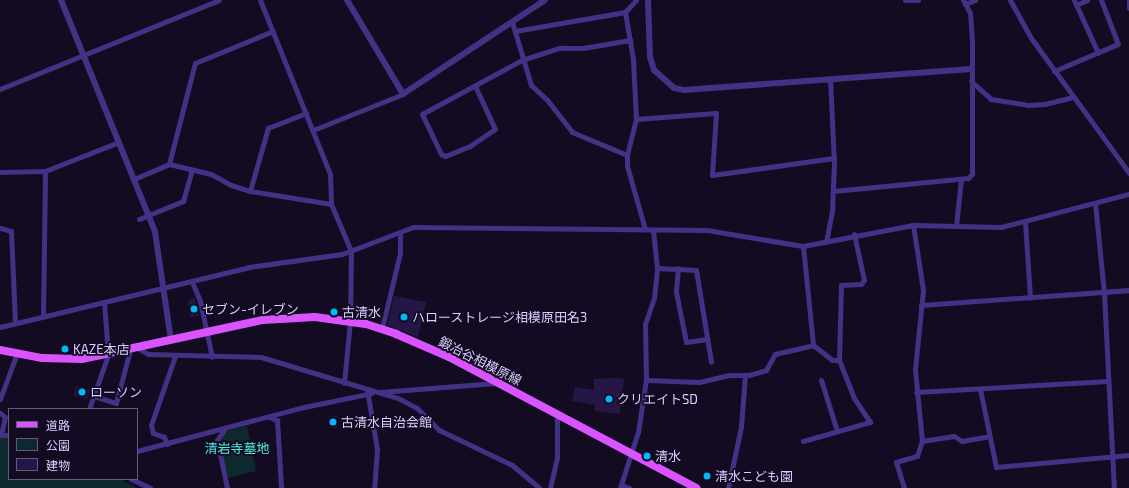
<!DOCTYPE html>
<html>
<head>
<meta charset="utf-8">
<style>
	body { margin:0 }
	#map { position:relative; width:1129px; height:488px; overflow:hidden; background:#130b22; font-family:"Exo 2","Noto Sans JP",sans-serif }
	div>[style] { position:absolute }
	[style*='--x'] { left:calc(var(--x)*1px); top:calc(var(--y)*1px); width:calc(var(--w)*1px); rotate:calc(var(--a)*1deg) }
	.green>* { inset:0; background:#0e292d }
	.building>* { inset:0; background:#261645 }
	.minor>* { height:5px; margin:-2.5px; padding:0 2.5px; transform-origin:2.5px; border-radius:2.5px; background:#423285 }
	.tertiary>* { height:6px; margin:-3px; padding:0 3px; transform-origin:3px; border-radius:3px; background:#423285 }
	.primary>* { height:8px; margin:-4px; padding:0 4px; transform-origin:4px; border-radius:4px; background:#d954ff }
	.dots>* { width:11px; height:11px; translate:-50% -50%; box-sizing:border-box; border:2px solid #130b22; border-radius:50% }
	span { translate:-50% -50%; white-space:nowrap; text-align:center; line-height:1.15; -webkit-text-stroke:3.5px #130b22; paint-order:stroke }
	.poi-label { font-size:13px; color:#dacdff }
	.left { translate:0 -50%; text-align:left }
	.street-label { font-size:13px; color:#dacdff }
	.park-label { font-size:13px; color:#4fe9da }
	.legend { position:absolute; left:8px; top:408px; width:130px; height:72px; box-sizing:border-box; background:#130b22; border:1px solid #63597a; margin:0; padding:5px 7px; list-style:none; font-size:12px; color:#dacdff }
	.legend li { display:flex; align-items:center; gap:8px; height:20px }
	.legend b { width:20px; border:1px solid #63597a }
</style>
</head>
<body>
<div id="map">
	<div class="green">
		<div style="clip-path:polygon(247px 426px,256px 471px,228px 478px,219px 442px,221px 437px,228px 431px)"></div>
		<div style="clip-path:polygon(0 436px,9px 437px,9px 479px,120px 479px,137px 488px,0 488px)"></div>
	</div>
	<div class="building">
		<div style="clip-path:polygon(394px 296px,426px 302px,418px 337px,387px 325px)"></div>
		<div style="clip-path:polygon(195px 298px,199px 316px,190px 317px,188px 300px)"></div>
		<div style="clip-path:polygon(616px 378px,624px 379px,620px 414px,595px 411px,595px 405px,572px 401px,575px 387px,594px 390px,594px 379px)"></div>
		<div style="clip-path:polygon(76px 386px,90px 390px,87px 399px,74px 396px)"></div>
		<div style="clip-path:polygon(337px 416px,337px 428px,330px 428px,329px 417px)"></div>
	</div>
	<div class="minor">
		<div style="--x:260;--y:0;--w:188;--a:68.1"></div>
		<div style="--x:330;--y:174;--w:30;--a:88"></div>
		<div style="--x:331;--y:204;--w:51;--a:66.9"></div>
		<div style="--x:351;--y:251;--w:70;--a:90.8"></div>
		<div style="--x:350;--y:321;--w:62;--a:95.5"></div>
		<div style="--x:905;--y:0;--w:13;--a:0"></div>
		<div style="--x:1010;--y:0;--w:43;--a:61.1"></div>
		<div style="--x:1031;--y:38;--w:167;--a:54"></div>
		<div style="--x:1074;--y:0;--w:58;--a:65.6"></div>
		<div style="--x:1129;--y:1;--w:7;--a:90"></div>
		<div style="--x:965;--y:4;--w:11;--a:-22"></div>
		<div style="--x:1076;--y:5;--w:12;--a:-24"></div>
		<div style="--x:512;--y:22;--w:66;--a:73.2"></div>
		<div style="--x:531;--y:85;--w:23;--a:43"></div>
		<div style="--x:548;--y:101;--w:39;--a:52"></div>
		<div style="--x:572;--y:132;--w:60;--a:22.7"></div>
		<div style="--x:627;--y:155;--w:11;--a:90"></div>
		<div style="--x:627;--y:166;--w:66;--a:74.1"></div>
		<div style="--x:515;--y:31;--w:112;--a:-9.8"></div>
		<div style="--x:1054;--y:71;--w:69;--a:-22.9"></div>
		<div style="--x:1118;--y:44;--w:47;--a:-111.1"></div>
		<div style="--x:971;--y:81;--w:27;--a:42"></div>
		<div style="--x:991;--y:99;--w:36;--a:9"></div>
		<div style="--x:1027;--y:105;--w:18;--a:-3"></div>
		<div style="--x:1045;--y:104;--w:29;--a:-14"></div>
		<div style="--x:475;--y:86;--w:47;--a:65.1"></div>
		<div style="--x:495;--y:129;--w:30;--a:146"></div>
		<div style="--x:470;--y:146;--w:27;--a:158"></div>
		<div style="--x:445;--y:156;--w:4;--a:-153"></div>
		<div style="--x:441;--y:154;--w:44;--a:-115.4"></div>
		<div style="--x:422;--y:114;--w:114;--a:-28.4"></div>
		<div style="--x:522;--y:60;--w:40;--a:-18"></div>
		<div style="--x:560;--y:48;--w:23;--a:0"></div>
		<div style="--x:583;--y:48;--w:48;--a:-9.7"></div>
		<div style="--x:0;--y:89;--w:236;--a:-22.1"></div>
		<div style="--x:636;--y:119;--w:80;--a:-4.3"></div>
		<div style="--x:716;--y:113;--w:62;--a:93.7"></div>
		<div style="--x:712;--y:175;--w:123;--a:-7.9"></div>
		<div style="--x:313;--y:130;--w:97;--a:-21.8"></div>
		<div style="--x:627;--y:155;--w:37;--a:-76"></div>
		<div style="--x:636;--y:119;--w:60;--a:-92.9"></div>
		<div style="--x:633;--y:59;--w:48;--a:-99.7"></div>
		<div style="--x:625;--y:12;--w:16;--a:-47"></div>
		<div style="--x:169;--y:164;--w:104;--a:-75.6"></div>
		<div style="--x:195;--y:63;--w:84;--a:-22.3"></div>
		<div style="--x:0;--y:172;--w:45;--a:-1.3"></div>
		<div style="--x:45;--y:171;--w:79;--a:-21.4"></div>
		<div style="--x:134;--y:179;--w:38;--a:-23"></div>
		<div style="--x:169;--y:164;--w:43;--a:13.4"></div>
		<div style="--x:211;--y:174;--w:23;--a:29"></div>
		<div style="--x:231;--y:185;--w:20;--a:18"></div>
		<div style="--x:250;--y:191;--w:82;--a:9.1"></div>
		<div style="--x:250;--y:191;--w:66;--a:-74.1"></div>
		<div style="--x:268;--y:128;--w:41;--a:-21.5"></div>
		<div style="--x:833;--y:191;--w:136;--a:-5.5"></div>
		<div style="--x:968;--y:178;--w:6;--a:-45"></div>
		<div style="--x:972;--y:174;--w:133;--a:-90"></div>
		<div style="--x:972;--y:41;--w:28;--a:-94"></div>
		<div style="--x:970;--y:13;--w:15;--a:-118"></div>
		<div style="--x:1095;--y:203;--w:90;--a:84.3"></div>
		<div style="--x:1104;--y:293;--w:195;--a:87.1"></div>
		<div style="--x:139;--y:219;--w:48;--a:-22.2"></div>
		<div style="--x:183;--y:201;--w:32;--a:-74"></div>
		<div style="--x:1025;--y:222;--w:76;--a:86.2"></div>
		<div style="--x:956;--y:226;--w:47;--a:-83.9"></div>
		<div style="--x:0;--y:228;--w:11;--a:15"></div>
		<div style="--x:11;--y:231;--w:92;--a:87.5"></div>
		<div style="--x:826;--y:242;--w:32;--a:-79"></div>
		<div style="--x:832;--y:211;--w:48;--a:-87.6"></div>
		<div style="--x:834;--y:163;--w:84;--a:-92.7"></div>
		<div style="--x:803;--y:246;--w:100;--a:84.2"></div>
		<div style="--x:813;--y:345;--w:24;--a:38"></div>
		<div style="--x:832;--y:360;--w:7;--a:0"></div>
		<div style="--x:657;--y:268;--w:39;--a:3"></div>
		<div style="--x:696;--y:270;--w:93;--a:80.7"></div>
		<div style="--x:678;--y:268;--w:24;--a:95"></div>
		<div style="--x:676;--y:292;--w:51;--a:78.7"></div>
		<div style="--x:686;--y:342;--w:21;--a:-8"></div>
		<div style="--x:192;--y:282;--w:21;--a:67"></div>
		<div style="--x:200;--y:301;--w:57;--a:77.9"></div>
		<div style="--x:921;--y:305;--w:209;--a:-4.1"></div>
		<div style="--x:43;--y:316;--w:145;--a:-89.2"></div>
		<div style="--x:0;--y:327;--w:256;--a:-13.5"></div>
		<div style="--x:249;--y:267;--w:94;--a:-8"></div>
		<div style="--x:342;--y:254;--w:76;--a:-20.8"></div>
		<div style="--x:413;--y:227;--w:294;--a:0.6"></div>
		<div style="--x:707;--y:230;--w:97;--a:9.5"></div>
		<div style="--x:803;--y:246;--w:112;--a:-10.8"></div>
		<div style="--x:913;--y:225;--w:88;--a:1.3"></div>
		<div style="--x:1001;--y:227;--w:132;--a:-14.5"></div>
		<div style="--x:382;--y:328;--w:77;--a:-76.5"></div>
		<div style="--x:400;--y:253;--w:21;--a:-90"></div>
		<div style="--x:138;--y:348;--w:12;--a:31"></div>
		<div style="--x:148;--y:354;--w:113;--a:1.5"></div>
		<div style="--x:261;--y:357;--w:143;--a:16.7"></div>
		<div style="--x:398;--y:398;--w:21;--a:28"></div>
		<div style="--x:417;--y:408;--w:31;--a:45"></div>
		<div style="--x:439;--y:430;--w:81;--a:25.6"></div>
		<div style="--x:512;--y:465;--w:35;--a:40"></div>
		<div style="--x:646;--y:380;--w:53;--a:2.2"></div>
		<div style="--x:699;--y:382;--w:31;--a:-13"></div>
		<div style="--x:729;--y:375;--w:20;--a:0"></div>
		<div style="--x:749;--y:375;--w:18;--a:-16"></div>
		<div style="--x:766;--y:370;--w:18;--a:-61"></div>
		<div style="--x:775;--y:354;--w:39;--a:-13"></div>
		<div style="--x:821;--y:380;--w:53;--a:72.6"></div>
		<div style="--x:980;--y:389;--w:80;--a:78.4"></div>
		<div style="--x:996;--y:467;--w:134;--a:-5.2"></div>
		<div style="--x:367;--y:390;--w:60;--a:80.4"></div>
		<div style="--x:377;--y:449;--w:39;--a:94"></div>
		<div style="--x:380;--y:392;--w:116;--a:-4.4"></div>
		<div style="--x:916;--y:392;--w:192;--a:-3.3"></div>
		<div style="--x:94;--y:396;--w:23;--a:18"></div>
		<div style="--x:116;--y:403;--w:55;--a:-75.2"></div>
		<div style="--x:0;--y:399;--w:49;--a:-69.7"></div>
		<div style="--x:89;--y:409;--w:57;--a:-70.6"></div>
		<div style="--x:108;--y:355;--w:53;--a:-94.3"></div>
		<div style="--x:0;--y:413;--w:6;--a:39"></div>
		<div style="--x:5;--y:417;--w:18;--a:103"></div>
		<div style="--x:269;--y:417;--w:9;--a:21"></div>
		<div style="--x:277;--y:420;--w:68;--a:86.6"></div>
		<div style="--x:224;--y:430;--w:12;--a:125"></div>
		<div style="--x:217;--y:440;--w:49;--a:78.2"></div>
		<div style="--x:0;--y:435;--w:9;--a:0"></div>
		<div style="--x:803;--y:441;--w:70;--a:-15.8"></div>
		<div style="--x:870;--y:422;--w:29;--a:-124"></div>
		<div style="--x:854;--y:398;--w:41;--a:-111.5"></div>
		<div style="--x:839;--y:360;--w:75;--a:-88.5"></div>
		<div style="--x:841;--y:285;--w:20;--a:-3"></div>
		<div style="--x:861;--y:284;--w:5;--a:-53"></div>
		<div style="--x:864;--y:280;--w:47;--a:-102.3"></div>
		<div style="--x:922;--y:441;--w:32;--a:-9"></div>
		<div style="--x:954;--y:436;--w:9;--a:32"></div>
		<div style="--x:962;--y:441;--w:27;--a:-10"></div>
		<div style="--x:167;--y:444;--w:8;--a:-113"></div>
		<div style="--x:164;--y:437;--w:12;--a:-160"></div>
		<div style="--x:153;--y:433;--w:8;--a:-104"></div>
		<div style="--x:151;--y:425;--w:73;--a:-70.8"></div>
		<div style="--x:137;--y:451;--w:173;--a:-14.8"></div>
		<div style="--x:304;--y:407;--w:69;--a:-11.6"></div>
		<div style="--x:131;--y:479;--w:21;--a:25"></div>
		<div style="--x:622;--y:485;--w:8;--a:23"></div>
		<div style="--x:550;--y:488;--w:31;--a:-77"></div>
		<div style="--x:557;--y:458;--w:43;--a:-90"></div>
		<div style="--x:620;--y:488;--w:59;--a:-72.2"></div>
		<div style="--x:638;--y:432;--w:53;--a:-81.3"></div>
		<div style="--x:646;--y:380;--w:56;--a:-91"></div>
		<div style="--x:645;--y:324;--w:28;--a:-71"></div>
		<div style="--x:654;--y:298;--w:30;--a:-84"></div>
		<div style="--x:657;--y:268;--w:38;--a:-96"></div>
		<div style="--x:728;--y:488;--w:62;--a:-78"></div>
		<div style="--x:741;--y:427;--w:52;--a:-85.6"></div>
		<div style="--x:904;--y:488;--w:27;--a:-107"></div>
		<div style="--x:896;--y:462;--w:22;--a:-16"></div>
		<div style="--x:917;--y:456;--w:16;--a:-72"></div>
		<div style="--x:922;--y:441;--w:72;--a:-95.6"></div>
		<div style="--x:915;--y:369;--w:79;--a:-84.2"></div>
		<div style="--x:923;--y:290;--w:66;--a:-98.7"></div>
	</div>
	<div class="tertiary">
		<div style="--x:61;--y:0;--w:250;--a:67.9"></div>
		<div style="--x:155;--y:232;--w:109;--a:81.6"></div>
		<div style="--x:347;--y:0;--w:109;--a:59.2"></div>
		<div style="--x:403;--y:94;--w:170;--a:-33.5"></div>
		<div style="--x:648;--y:0;--w:57;--a:88"></div>
		<div style="--x:650;--y:57;--w:14;--a:73"></div>
		<div style="--x:654;--y:70;--w:27;--a:42"></div>
		<div style="--x:674;--y:88;--w:10;--a:11"></div>
		<div style="--x:684;--y:90;--w:288;--a:-4.2"></div>
	</div>
	<div class="primary">
		<div style="--x:0;--y:350;--w:43;--a:10.8"></div>
		<div style="--x:42;--y:358;--w:40;--a:1.4"></div>
		<div style="--x:82;--y:359;--w:185;--a:-12.2"></div>
		<div style="--x:263;--y:320;--w:52;--a:-3.3"></div>
		<div style="--x:315;--y:317;--w:51;--a:7.8"></div>
		<div style="--x:366;--y:324;--w:32;--a:18"></div>
		<div style="--x:396;--y:334;--w:58;--a:23.5"></div>
		<div style="--x:449;--y:357;--w:280;--a:27.9"></div>
	</div>
	<div class="dots">
		<div style="left:194px;top:309px;background:#00b9f8"></div>
		<div style="left:334px;top:312px;background:#00b9f8"></div>
		<div style="left:404px;top:317px;background:#00b9f8"></div>
		<div style="left:65px;top:349px;background:#00b9f8"></div>
		<div style="left:82px;top:392px;background:#00b9f8"></div>
		<div style="left:609px;top:399px;background:#00b9f8"></div>
		<div style="left:333px;top:422px;background:#00b9f8"></div>
		<div style="left:647px;top:456px;background:#00b9f8"></div>
		<div style="left:707px;top:476px;background:#00b9f8"></div>
	</div>
	<div class="poi-label">
		<span class="left" style="left:202px;top:309px">セブン-イレブン</span>
		<span class="left" style="left:342px;top:312px">古清水</span>
		<span class="left" style="left:412px;top:317px">ハローストレージ相模原田名3</span>
		<span class="left" style="left:73px;top:349px">KAZE本店</span>
		<span class="left" style="left:90px;top:392px">ローソン</span>
		<span class="left" style="left:617px;top:399px">クリエイトSD</span>
		<span class="left" style="left:341px;top:422px">古清水自治会館</span>
		<span class="left" style="left:655px;top:456px">清水</span>
		<span class="left" style="left:715px;top:476px">清水こども園</span>
	</div>
	<div class="street-label">
		<span style="left:480px;top:361px;rotate:27deg">鍛冶谷相模原線</span>
	</div>
	<div class="park-label">
		<span style="left:237px;top:448px">清岩寺墓地</span>
	</div>
	<ul class="legend">
	<li><b style="height:5px;background:#d954ff"></b>道路</li>
	<li><b style="height:11px;background:#0e292d"></b>公園</li>
	<li><b style="height:11px;background:#261645"></b>建物</li>
	</ul>
</div>
</body>
</html>
